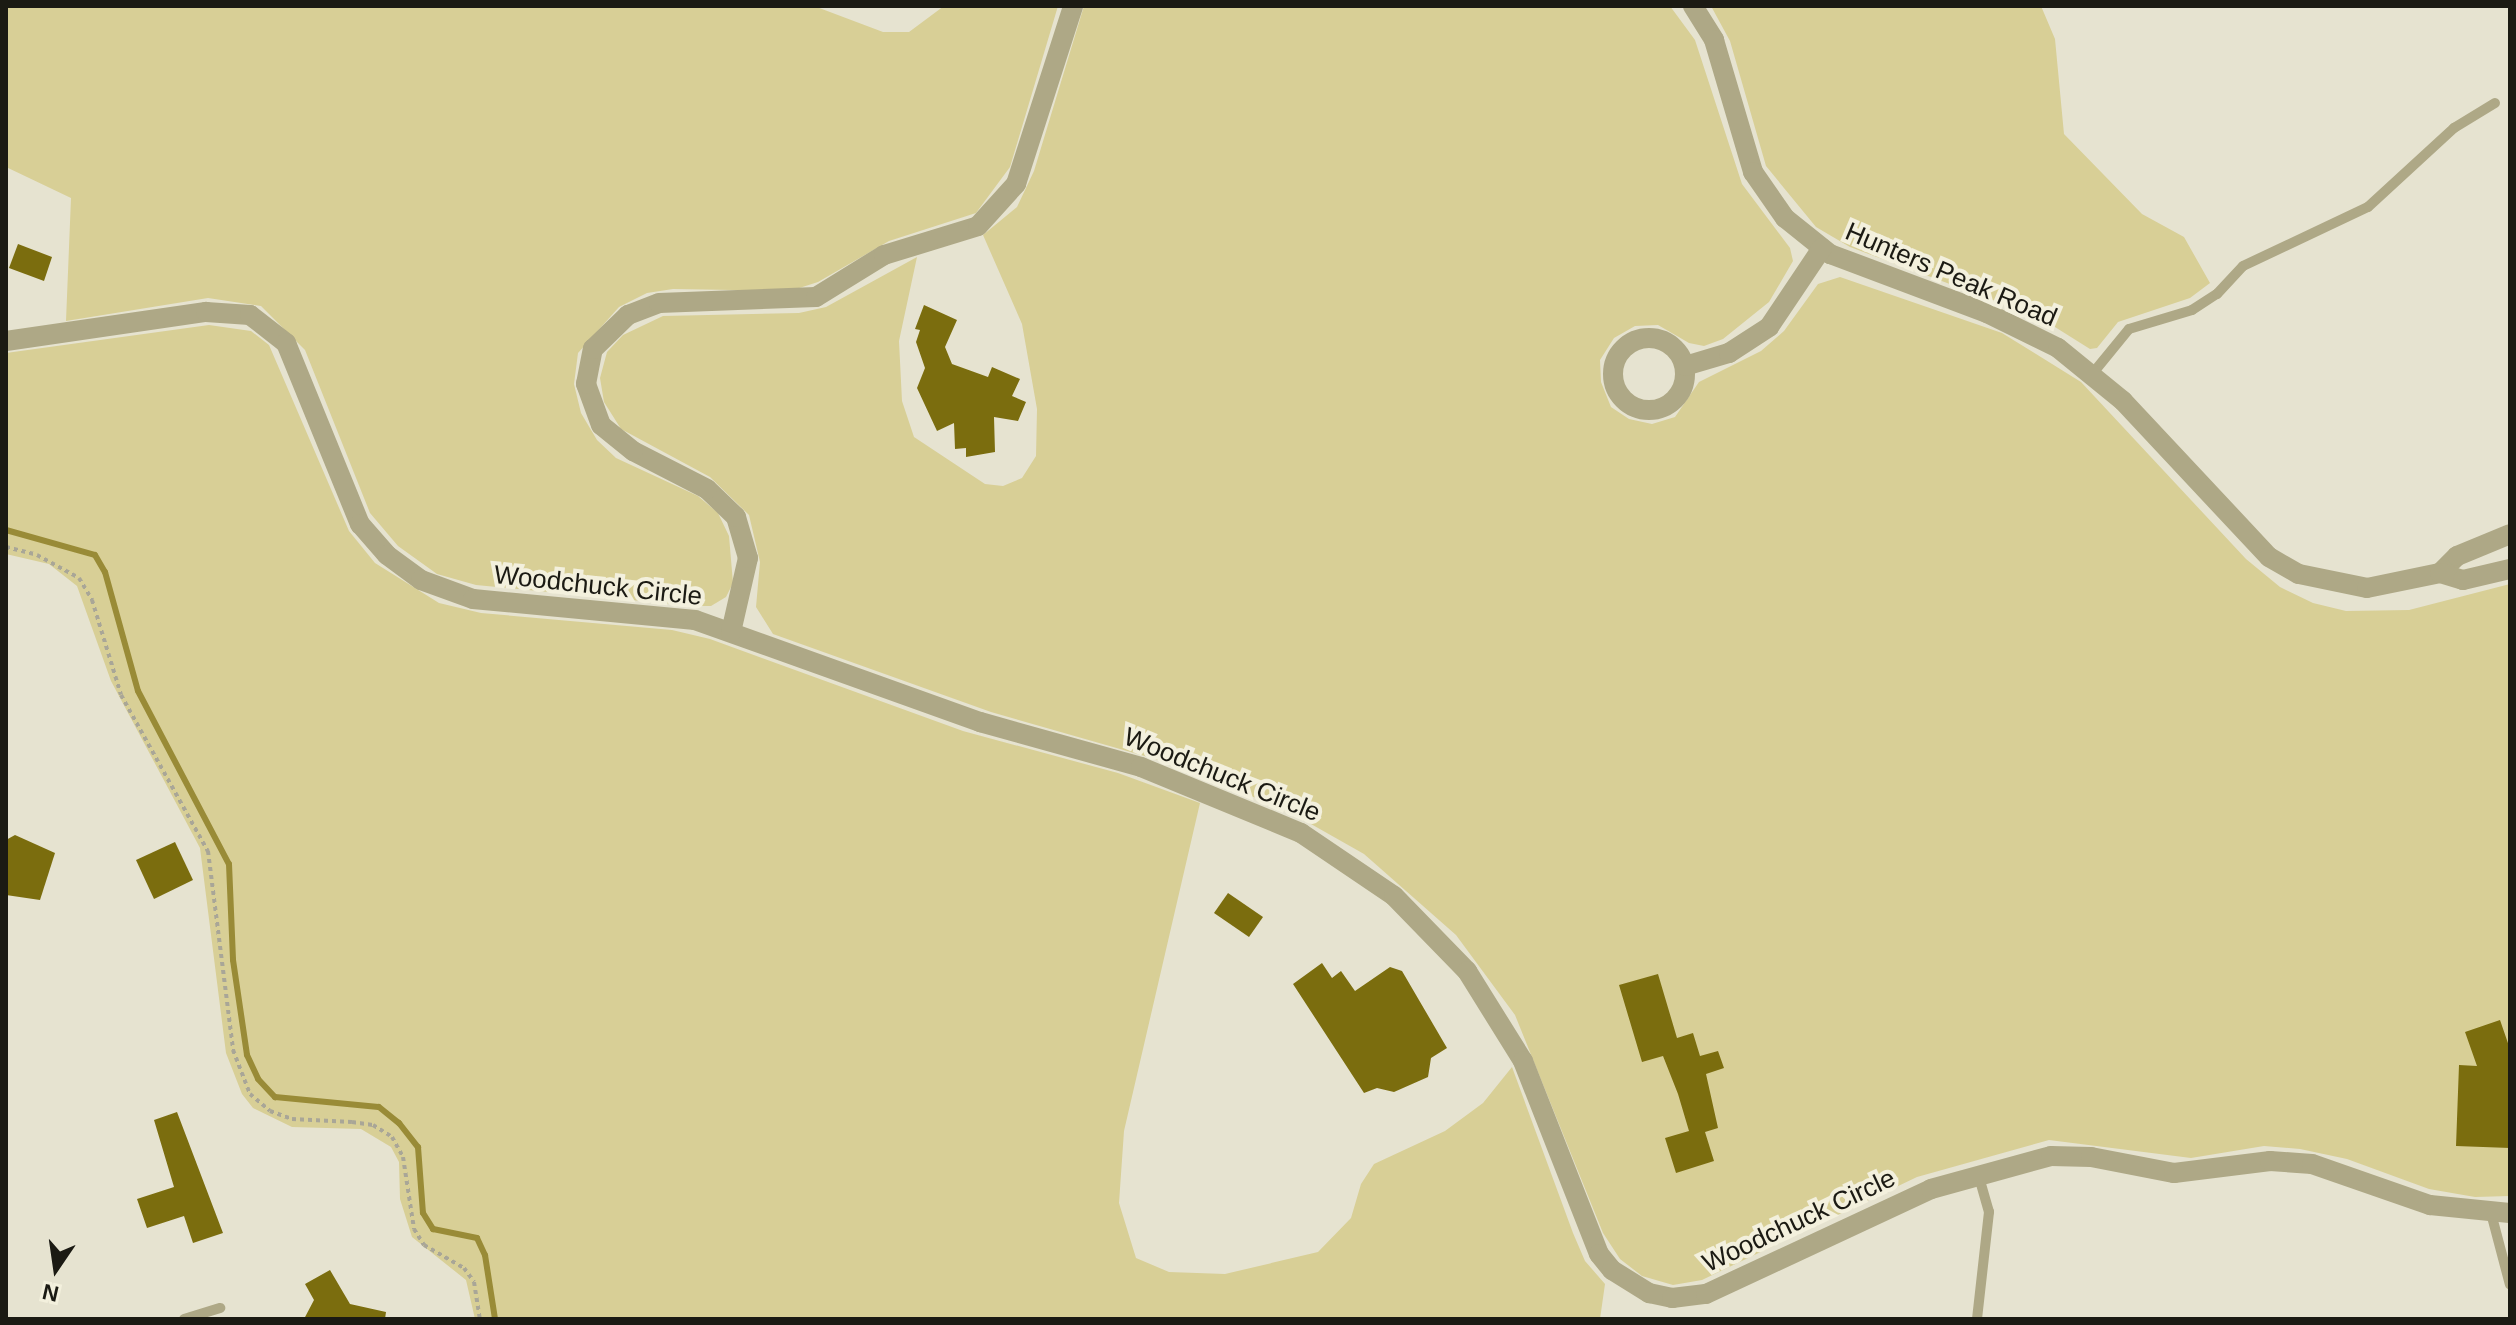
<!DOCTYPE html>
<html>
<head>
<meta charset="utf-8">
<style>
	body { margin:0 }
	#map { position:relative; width:2516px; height:1325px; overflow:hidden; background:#e6e3d0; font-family:Helvetica,sans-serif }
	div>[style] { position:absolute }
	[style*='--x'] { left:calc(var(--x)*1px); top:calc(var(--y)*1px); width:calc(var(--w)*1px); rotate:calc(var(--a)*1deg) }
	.green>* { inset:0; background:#d8cf96 }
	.stream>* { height:6px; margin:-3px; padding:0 3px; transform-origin:3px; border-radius:3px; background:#998b37 }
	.building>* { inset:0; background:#7b6d0e }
	.path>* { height:4px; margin-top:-2px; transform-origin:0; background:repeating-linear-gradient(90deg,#a9a697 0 4px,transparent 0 8px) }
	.lane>* { height:10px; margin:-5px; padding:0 5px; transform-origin:5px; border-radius:5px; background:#aea886 }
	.street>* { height:20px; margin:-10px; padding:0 10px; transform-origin:10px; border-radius:10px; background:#aea886 }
	.street>.ring { margin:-10px; padding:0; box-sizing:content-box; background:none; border:20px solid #aea886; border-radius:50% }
	span { translate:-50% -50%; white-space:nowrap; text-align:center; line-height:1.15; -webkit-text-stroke:8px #f3f0dd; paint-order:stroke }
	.street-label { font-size:26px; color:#1b1a13 }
	.frame { position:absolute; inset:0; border:8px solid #1b1a13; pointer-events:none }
	.north { position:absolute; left:16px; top:1229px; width:80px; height:80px; -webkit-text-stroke:6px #f3f0dd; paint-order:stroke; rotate:193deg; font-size:22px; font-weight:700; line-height:32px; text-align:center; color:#1b1a13 }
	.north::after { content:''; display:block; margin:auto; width:28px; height:36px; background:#1b1a13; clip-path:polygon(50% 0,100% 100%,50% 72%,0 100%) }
</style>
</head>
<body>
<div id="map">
	<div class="green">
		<div style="clip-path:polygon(6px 6px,814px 6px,883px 32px,909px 32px,944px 6px,1058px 6px,1010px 167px,976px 213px,889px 241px,818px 282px,790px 291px,673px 289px,647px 293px,619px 307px,578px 353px,574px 384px,581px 413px,597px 440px,616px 458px,698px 496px,718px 513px,729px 536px,733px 583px,726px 597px,711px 606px,693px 606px,476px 585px,437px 574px,398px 546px,370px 513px,305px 350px,261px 306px,208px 298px,66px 321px,71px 198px,6px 167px)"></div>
		<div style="clip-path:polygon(1084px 6px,1670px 6px,1695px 40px,1742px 184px,1790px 248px,1793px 261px,1769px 302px,1723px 339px,1704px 346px,1689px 343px,1658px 325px,1635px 326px,1614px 338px,1600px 360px,1601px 382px,1611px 407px,1629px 419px,1652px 424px,1675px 417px,1699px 382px,1761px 351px,1784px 331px,1818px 284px,1840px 277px,2002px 333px,2081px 382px,2246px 559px,2280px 587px,2313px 603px,2346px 611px,2409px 610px,2510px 584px,2510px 1196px,2475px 1197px,2429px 1189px,2347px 1159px,2300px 1149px,2264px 1146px,2191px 1158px,2049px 1140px,1917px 1177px,1702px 1280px,1673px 1285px,1642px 1276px,1620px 1259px,1603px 1233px,1515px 1015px,1456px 935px,1364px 854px,1288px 811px,1169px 763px,991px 712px,773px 634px,756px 607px,760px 562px,749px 515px,710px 477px,621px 429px,604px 402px,600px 378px,607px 352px,623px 335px,663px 316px,799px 313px,826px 307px,917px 257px,899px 341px,902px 401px,914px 437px,985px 484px,1003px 486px,1022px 478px,1036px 456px,1037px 409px,1022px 324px,983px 235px,1017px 207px,1034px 171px)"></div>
		<div style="clip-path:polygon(1711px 6px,2041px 6px,2055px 39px,2064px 134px,2142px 214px,2184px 237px,2210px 283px,2190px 298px,2118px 322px,2097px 348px,2090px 349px,2039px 317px,1850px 247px,1816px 227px,1766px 166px,1730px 41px)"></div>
		<div style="clip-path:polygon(209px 325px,251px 331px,269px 345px,349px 531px,375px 563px,439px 603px,481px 613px,672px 630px,710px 639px,963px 731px,1118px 773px,1200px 803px,1124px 1131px,1119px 1203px,1136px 1258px,1169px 1272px,1225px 1274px,1318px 1252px,1351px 1218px,1361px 1184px,1374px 1164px,1445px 1131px,1483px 1103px,1512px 1067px,1573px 1233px,1585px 1261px,1605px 1284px,1600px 1319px,475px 1319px,466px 1280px,412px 1237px,400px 1199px,399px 1162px,391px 1147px,361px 1129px,292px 1127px,253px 1108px,242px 1094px,226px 1053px,200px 848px,111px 681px,77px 586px,49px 564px,6px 554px,6px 353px)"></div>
	</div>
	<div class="stream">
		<div style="--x:6;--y:530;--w:92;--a:15.7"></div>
		<div style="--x:95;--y:555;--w:20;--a:60"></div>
		<div style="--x:105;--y:572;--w:123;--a:74.5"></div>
		<div style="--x:138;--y:691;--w:195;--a:62.3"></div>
		<div style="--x:229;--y:864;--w:96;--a:87.6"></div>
		<div style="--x:233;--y:960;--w:96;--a:81.6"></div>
		<div style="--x:247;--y:1055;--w:26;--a:65"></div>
		<div style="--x:258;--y:1079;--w:25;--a:47"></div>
		<div style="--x:275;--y:1097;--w:104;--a:5.5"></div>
		<div style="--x:379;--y:1107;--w:26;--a:39"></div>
		<div style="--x:399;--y:1123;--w:31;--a:52"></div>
		<div style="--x:418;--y:1147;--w:66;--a:85.7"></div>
		<div style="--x:423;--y:1213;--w:19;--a:58"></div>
		<div style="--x:433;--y:1229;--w:45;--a:11.6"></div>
		<div style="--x:477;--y:1238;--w:19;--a:65"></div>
		<div style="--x:485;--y:1255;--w:65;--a:81.1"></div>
	</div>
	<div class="building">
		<div style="clip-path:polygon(18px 244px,52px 257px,44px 281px,9px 268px)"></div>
		<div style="clip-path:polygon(924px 305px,957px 320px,945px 347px,952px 364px,988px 377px,992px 367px,1020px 379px,1012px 396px,1026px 402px,1018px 421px,994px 417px,995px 452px,966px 457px,966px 448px,955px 449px,954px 423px,937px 431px,917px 388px,925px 368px,916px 342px,920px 330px,915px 329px)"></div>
		<div style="clip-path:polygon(15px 835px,55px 853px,40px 900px,6px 895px,6px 840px)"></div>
		<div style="clip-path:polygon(175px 842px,193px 880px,154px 899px,136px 860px)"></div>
		<div style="clip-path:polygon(1228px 893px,1263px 917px,1249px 937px,1214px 913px)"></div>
		<div style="clip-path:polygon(1322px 963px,1332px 978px,1341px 971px,1355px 991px,1390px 967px,1402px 971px,1447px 1048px,1431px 1058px,1428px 1077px,1394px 1092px,1377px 1088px,1364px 1093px,1293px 984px)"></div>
		<div style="clip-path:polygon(1658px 974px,1677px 1038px,1693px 1033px,1700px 1056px,1718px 1051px,1724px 1068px,1706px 1074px,1718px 1128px,1705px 1132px,1714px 1161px,1676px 1173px,1665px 1138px,1689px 1131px,1678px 1094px,1663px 1056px,1642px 1062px,1619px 985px)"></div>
		<div style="clip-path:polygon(2500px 1020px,2510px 1049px,2510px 1148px,2456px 1146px,2459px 1065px,2477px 1066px,2465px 1032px)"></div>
		<div style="clip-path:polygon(177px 1112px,223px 1233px,193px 1243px,184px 1216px,147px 1228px,137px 1199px,174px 1187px,154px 1120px)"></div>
		<div style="clip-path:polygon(330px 1270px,350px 1304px,386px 1312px,385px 1319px,304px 1319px,314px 1300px,305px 1284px)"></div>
	</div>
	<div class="path">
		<div style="--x:6;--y:547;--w:32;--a:14"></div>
		<div style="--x:37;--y:555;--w:48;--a:28.7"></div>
		<div style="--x:79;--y:578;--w:26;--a:59"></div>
		<div style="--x:92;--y:600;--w:99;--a:73"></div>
		<div style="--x:121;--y:695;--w:179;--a:60.9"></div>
		<div style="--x:208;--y:851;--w:201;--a:82.8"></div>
		<div style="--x:233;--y:1050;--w:47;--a:68.9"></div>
		<div style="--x:250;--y:1094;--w:26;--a:40"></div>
		<div style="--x:270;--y:1111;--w:23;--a:20"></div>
		<div style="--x:292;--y:1119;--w:60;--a:2.9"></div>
		<div style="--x:352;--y:1122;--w:21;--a:8"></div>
		<div style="--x:373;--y:1125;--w:22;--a:32"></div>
		<div style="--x:392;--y:1137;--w:23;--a:61"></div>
		<div style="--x:403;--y:1157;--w:73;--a:81.3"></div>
		<div style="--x:414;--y:1229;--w:19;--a:58"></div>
		<div style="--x:424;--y:1245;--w:46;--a:29.9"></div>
		<div style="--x:464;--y:1268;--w:17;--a:54"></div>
		<div style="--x:474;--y:1282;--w:37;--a:81"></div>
	</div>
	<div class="lane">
		<div style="--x:2093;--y:373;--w:57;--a:-50.7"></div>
		<div style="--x:2129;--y:329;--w:66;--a:-16.8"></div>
		<div style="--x:2192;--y:310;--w:30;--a:-33"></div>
		<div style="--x:2217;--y:294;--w:38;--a:-47"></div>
		<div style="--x:2243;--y:266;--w:138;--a:-25.3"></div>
		<div style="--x:2368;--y:207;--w:117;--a:-42.6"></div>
		<div style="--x:2454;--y:128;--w:48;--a:-31.4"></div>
		<div style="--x:2491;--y:1213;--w:74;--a:75.2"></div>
		<div style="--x:184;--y:1319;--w:38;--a:-17"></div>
		<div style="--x:1977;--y:1319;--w:108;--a:-83.6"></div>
		<div style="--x:1989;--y:1212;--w:37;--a:-106"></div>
	</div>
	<div class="street">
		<div style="--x:1693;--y:6;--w:40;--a:58"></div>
		<div style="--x:1714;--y:40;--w:138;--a:73.5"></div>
		<div style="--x:1753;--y:172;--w:56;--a:55.2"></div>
		<div style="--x:1785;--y:218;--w:58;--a:38.7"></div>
		<div style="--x:1830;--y:254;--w:168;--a:20.6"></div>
		<div style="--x:1987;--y:313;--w:79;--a:26.2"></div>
		<div style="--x:2058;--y:348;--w:84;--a:39.2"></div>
		<div style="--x:2123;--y:401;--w:214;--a:46.9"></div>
		<div style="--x:2269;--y:557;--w:34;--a:30"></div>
		<div style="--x:2299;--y:574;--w:69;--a:11.6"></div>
		<div style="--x:2367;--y:588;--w:75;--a:-11.6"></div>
		<div style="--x:2440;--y:573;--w:24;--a:-45"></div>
		<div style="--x:2457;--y:556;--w:57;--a:-22.5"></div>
		<div class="ring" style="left:1613px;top:338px;width:52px;height:52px"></div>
		<div style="--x:6;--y:341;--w:202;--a:-8.3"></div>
		<div style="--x:206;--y:312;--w:44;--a:3.9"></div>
		<div style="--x:250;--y:315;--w:46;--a:37.9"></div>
		<div style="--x:286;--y:343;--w:196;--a:67.8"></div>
		<div style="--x:360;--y:524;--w:41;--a:48.9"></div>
		<div style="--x:387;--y:555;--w:42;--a:36.3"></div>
		<div style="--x:421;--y:580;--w:55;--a:20.1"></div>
		<div style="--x:473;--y:599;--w:223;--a:5.4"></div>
		<div style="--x:695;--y:620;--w:303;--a:19.7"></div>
		<div style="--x:980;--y:722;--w:167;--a:15.6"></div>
		<div style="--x:1141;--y:767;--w:173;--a:22.4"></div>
		<div style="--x:1301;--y:833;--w:112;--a:34.1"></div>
		<div style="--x:1394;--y:896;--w:105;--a:45.8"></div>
		<div style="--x:1467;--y:971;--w:106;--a:58.1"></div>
		<div style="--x:1523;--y:1061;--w:207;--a:68.5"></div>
		<div style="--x:1599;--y:1254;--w:21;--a:51"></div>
		<div style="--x:1612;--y:1270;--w:44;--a:31.9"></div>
		<div style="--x:1649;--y:1293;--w:24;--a:12"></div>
		<div style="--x:1672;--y:1298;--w:34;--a:-7"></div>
		<div style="--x:1706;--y:1294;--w:248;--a:-25"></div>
		<div style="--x:1931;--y:1189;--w:124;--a:-15.4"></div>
		<div style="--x:2051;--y:1156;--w:40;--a:1.4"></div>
		<div style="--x:2091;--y:1157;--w:85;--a:10.9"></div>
		<div style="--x:2174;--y:1173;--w:97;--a:-7.1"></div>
		<div style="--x:2270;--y:1161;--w:42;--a:4.1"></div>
		<div style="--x:2312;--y:1164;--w:125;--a:19.2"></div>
		<div style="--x:2430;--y:1205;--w:80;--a:5.7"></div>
		<div style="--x:1685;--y:366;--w:46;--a:-16.5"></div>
		<div style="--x:1729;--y:353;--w:48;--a:-33"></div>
		<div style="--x:1769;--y:327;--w:95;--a:-56.1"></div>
		<div style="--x:2440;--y:573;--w:24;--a:17"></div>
		<div style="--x:2463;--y:580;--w:48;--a:-13.2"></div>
		<div style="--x:731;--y:632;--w:76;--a:-77.1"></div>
		<div style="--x:748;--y:558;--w:43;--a:-106.3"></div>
		<div style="--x:736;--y:517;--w:40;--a:-136"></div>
		<div style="--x:707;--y:489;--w:83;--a:-152.8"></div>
		<div style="--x:633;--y:451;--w:41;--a:-140.9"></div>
		<div style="--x:601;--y:425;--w:44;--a:-110.1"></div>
		<div style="--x:586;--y:384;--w:36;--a:-79"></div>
		<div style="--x:593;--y:349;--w:49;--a:-44.2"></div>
		<div style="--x:628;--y:315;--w:33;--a:-21"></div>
		<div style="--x:659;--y:303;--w:157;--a:-2.2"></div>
		<div style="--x:816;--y:297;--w:80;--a:-31.7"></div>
		<div style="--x:884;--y:255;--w:98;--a:-17.1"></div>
		<div style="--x:978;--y:226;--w:57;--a:-47.9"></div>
		<div style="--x:1016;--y:184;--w:187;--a:-72.2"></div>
	</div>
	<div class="street-label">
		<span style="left:1951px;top:275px;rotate:23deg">Hunters Peak Road</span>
		<span style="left:598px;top:586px;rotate:6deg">Woodchuck Circle</span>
		<span style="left:1222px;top:775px;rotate:22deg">Woodchuck Circle</span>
		<span style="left:1799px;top:1221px;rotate:-25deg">Woodchuck Circle</span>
	</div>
	<div class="frame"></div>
	<div class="north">N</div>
</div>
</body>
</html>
